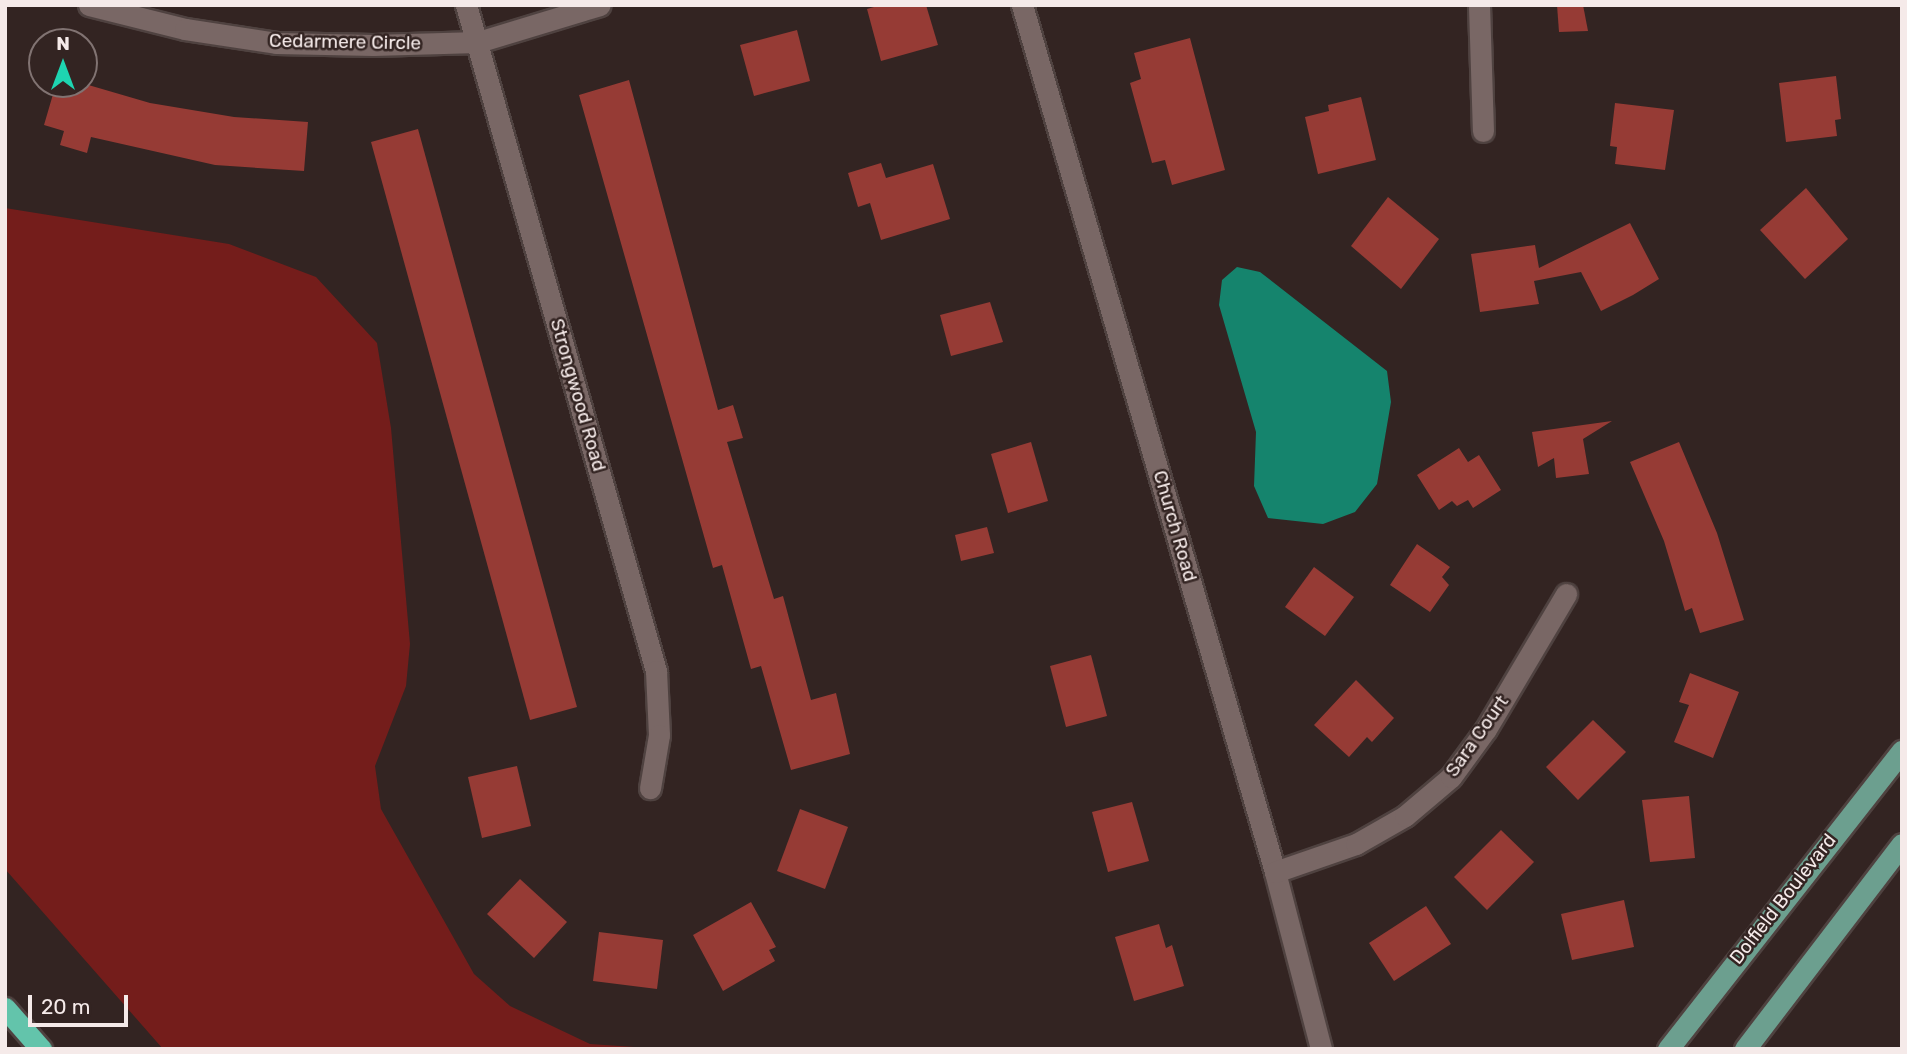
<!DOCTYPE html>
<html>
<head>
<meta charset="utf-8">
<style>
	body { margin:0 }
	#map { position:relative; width:1907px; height:1054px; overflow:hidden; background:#332422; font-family:Rubik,sans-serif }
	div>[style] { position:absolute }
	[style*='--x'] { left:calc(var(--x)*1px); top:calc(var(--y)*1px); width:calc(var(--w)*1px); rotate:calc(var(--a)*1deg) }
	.green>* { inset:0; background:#741d1b }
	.water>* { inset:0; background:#15846d }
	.building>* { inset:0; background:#963b35 }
	.roads { filter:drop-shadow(2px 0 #4f4240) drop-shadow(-2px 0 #4f4240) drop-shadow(0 2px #4f4240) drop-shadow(0 -2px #4f4240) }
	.minor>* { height:21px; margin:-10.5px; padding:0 10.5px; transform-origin:10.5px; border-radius:10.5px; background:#796765 }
	.major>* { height:21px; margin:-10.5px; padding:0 10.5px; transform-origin:10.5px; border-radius:10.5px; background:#6c9f8f }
	.highway>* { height:21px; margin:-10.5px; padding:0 10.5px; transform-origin:10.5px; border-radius:10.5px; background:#63c4ab }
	span { translate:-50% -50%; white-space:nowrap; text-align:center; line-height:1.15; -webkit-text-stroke:5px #332422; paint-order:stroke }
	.street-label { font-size:19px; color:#f5eae9 }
	.frame { position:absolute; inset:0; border:7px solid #f5eae9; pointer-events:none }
	.north { position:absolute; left:28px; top:28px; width:70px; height:70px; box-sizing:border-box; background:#332422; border:2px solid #817372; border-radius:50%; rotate:0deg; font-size:19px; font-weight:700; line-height:28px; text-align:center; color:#f5eae9 }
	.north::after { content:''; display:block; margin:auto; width:24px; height:32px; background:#1ed5b1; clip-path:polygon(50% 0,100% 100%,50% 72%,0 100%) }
	.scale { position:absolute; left:28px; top:995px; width:100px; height:32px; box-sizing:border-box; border:4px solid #f5eae9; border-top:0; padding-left:9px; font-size:21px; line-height:24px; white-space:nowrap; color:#f5eae9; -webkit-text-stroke:5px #332422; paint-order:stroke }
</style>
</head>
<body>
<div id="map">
	<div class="green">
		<div style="clip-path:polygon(5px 208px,229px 244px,316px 277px,377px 343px,391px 428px,410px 644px,406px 686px,375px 766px,381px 809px,474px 974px,510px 1006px,590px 1044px,664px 1049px,163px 1049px,5px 869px)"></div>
	</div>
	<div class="water">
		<div style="clip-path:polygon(1237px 267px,1260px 272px,1387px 371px,1391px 402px,1377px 484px,1355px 512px,1323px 524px,1268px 518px,1254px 486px,1256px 432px,1219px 305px,1222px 280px)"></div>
	</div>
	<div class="building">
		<div style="clip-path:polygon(881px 5px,926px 5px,938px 45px,881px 61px,867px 9px)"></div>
		<div style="clip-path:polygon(1557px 5px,1583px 5px,1588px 31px,1559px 32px)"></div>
		<div style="clip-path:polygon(797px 30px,810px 81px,754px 96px,740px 45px)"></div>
		<div style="clip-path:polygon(1190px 38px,1225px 170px,1172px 185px,1165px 160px,1152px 163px,1130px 83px,1141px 79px,1134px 53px)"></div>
		<div style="clip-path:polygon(1836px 76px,1841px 119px,1835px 120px,1837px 136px,1786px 142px,1779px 83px)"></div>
		<div style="clip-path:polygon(629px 80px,718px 410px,733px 405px,743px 438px,727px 442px,774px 599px,783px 596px,811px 700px,836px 693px,850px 754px,791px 770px,761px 666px,751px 669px,722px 565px,713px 568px,579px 95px)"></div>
		<div style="clip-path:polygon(56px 84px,85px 84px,150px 103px,234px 117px,308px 122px,304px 171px,215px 165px,91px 137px,87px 153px,60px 145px,64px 131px,44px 125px)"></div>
		<div style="clip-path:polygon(1361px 97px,1376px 160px,1318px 174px,1305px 117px,1329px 111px,1328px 105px)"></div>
		<div style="clip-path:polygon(1615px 103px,1674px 110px,1665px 170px,1615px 164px,1617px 147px,1610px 146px)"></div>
		<div style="clip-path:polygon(418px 129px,577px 707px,530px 720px,371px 142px)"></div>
		<div style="clip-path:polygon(881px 163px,886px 178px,933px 164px,950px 219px,881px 240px,870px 203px,858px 207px,848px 173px)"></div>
		<div style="clip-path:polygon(1806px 188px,1848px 239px,1805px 279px,1760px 230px)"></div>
		<div style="clip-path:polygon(1388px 197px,1439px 239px,1401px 289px,1351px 246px)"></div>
		<div style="clip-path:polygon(1630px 223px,1659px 279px,1633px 295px,1601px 311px,1581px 272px,1534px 281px,1539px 304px,1480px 312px,1471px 254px,1535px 245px,1539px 268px)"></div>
		<div style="clip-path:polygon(990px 302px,1003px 342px,951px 356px,940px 315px)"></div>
		<div style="clip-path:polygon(1612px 421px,1583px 439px,1589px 474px,1556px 478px,1554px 458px,1538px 467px,1532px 432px)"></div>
		<div style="clip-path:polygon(1031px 442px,1048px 501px,1008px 513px,991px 454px)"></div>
		<div style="clip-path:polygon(1679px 442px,1717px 533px,1744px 620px,1700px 633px,1692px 608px,1685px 611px,1664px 541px,1630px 462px)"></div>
		<div style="clip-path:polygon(1459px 448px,1468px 462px,1479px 455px,1501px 490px,1473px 508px,1468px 500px,1457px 506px,1452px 501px,1439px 510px,1417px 475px)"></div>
		<div style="clip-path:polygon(987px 527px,994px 553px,961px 561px,955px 535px)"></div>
		<div style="clip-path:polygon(1417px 544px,1450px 567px,1442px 577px,1449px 585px,1430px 612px,1390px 585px)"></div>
		<div style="clip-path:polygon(1314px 567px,1354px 597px,1325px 636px,1285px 607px)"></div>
		<div style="clip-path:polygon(1091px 655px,1107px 716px,1066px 727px,1050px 666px)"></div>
		<div style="clip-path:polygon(1690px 673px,1739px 692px,1713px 758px,1674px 742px,1689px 705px,1679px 702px)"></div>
		<div style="clip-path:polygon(1356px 680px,1394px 718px,1372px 742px,1367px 737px,1349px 757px,1314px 725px)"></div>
		<div style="clip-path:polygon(1593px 720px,1626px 752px,1578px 800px,1546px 767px)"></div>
		<div style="clip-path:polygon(517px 766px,531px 826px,482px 838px,468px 777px)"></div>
		<div style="clip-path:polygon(1689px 796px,1695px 858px,1650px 862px,1642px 800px)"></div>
		<div style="clip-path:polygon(1132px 802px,1149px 861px,1108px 872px,1092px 812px)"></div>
		<div style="clip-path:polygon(800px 809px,848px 827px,825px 889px,777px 871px)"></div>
		<div style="clip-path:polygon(1501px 830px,1534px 862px,1487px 910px,1454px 877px)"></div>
		<div style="clip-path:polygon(520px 879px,567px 922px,534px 958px,487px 914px)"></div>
		<div style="clip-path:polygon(1624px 900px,1634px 947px,1572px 960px,1561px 914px)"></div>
		<div style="clip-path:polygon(751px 902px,776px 947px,769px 950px,775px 961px,723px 991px,693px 935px)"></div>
		<div style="clip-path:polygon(1426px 906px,1451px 944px,1394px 981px,1369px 943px)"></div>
		<div style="clip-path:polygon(1159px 924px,1166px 948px,1172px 945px,1184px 986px,1134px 1001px,1115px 937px)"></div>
		<div style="clip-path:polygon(599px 932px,663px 940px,657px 989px,593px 981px)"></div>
	</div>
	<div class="roads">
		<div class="minor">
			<div style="--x:89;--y:5;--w:99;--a:14"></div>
			<div style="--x:185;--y:29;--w:92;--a:8.7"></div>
			<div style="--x:276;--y:43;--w:97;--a:1.2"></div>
			<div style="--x:373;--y:45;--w:105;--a:-1.6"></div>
			<div style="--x:478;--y:42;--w:127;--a:-16.9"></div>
			<div style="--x:466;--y:5;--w:693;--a:74.08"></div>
			<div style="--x:656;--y:671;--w:64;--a:87.3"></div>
			<div style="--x:659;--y:735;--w:54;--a:99.6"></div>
			<div style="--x:1022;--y:5;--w:903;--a:73.73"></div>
			<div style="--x:1275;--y:872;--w:183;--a:75.4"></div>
			<div style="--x:1479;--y:5;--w:126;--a:88.2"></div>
			<div style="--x:1275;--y:872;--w:86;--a:-19.1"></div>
			<div style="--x:1356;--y:844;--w:56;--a:-29.7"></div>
			<div style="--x:1405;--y:816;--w:60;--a:-40.3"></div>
			<div style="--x:1451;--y:777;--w:59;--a:-53.9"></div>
			<div style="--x:1486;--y:729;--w:157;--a:-59.3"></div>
		</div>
		<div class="major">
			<div style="--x:1668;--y:1049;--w:379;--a:-51.9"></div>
			<div style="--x:1745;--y:1049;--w:258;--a:-52.6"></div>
		</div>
		<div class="highway">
			<div style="--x:5;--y:1008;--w:55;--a:48.7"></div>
		</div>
	</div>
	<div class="street-label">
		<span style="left:345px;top:42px;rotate:1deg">Cedarmere Circle</span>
		<span style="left:578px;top:395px;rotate:74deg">Strongwood Road</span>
		<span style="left:1175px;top:526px;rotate:74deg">Church Road</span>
		<span style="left:1477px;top:736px;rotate:-55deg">Sara Court</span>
		<span style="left:1783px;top:899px;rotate:-52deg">Dolfield Boulevard</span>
	</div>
	<div class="frame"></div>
	<div class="north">N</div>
	<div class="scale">20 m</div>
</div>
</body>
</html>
